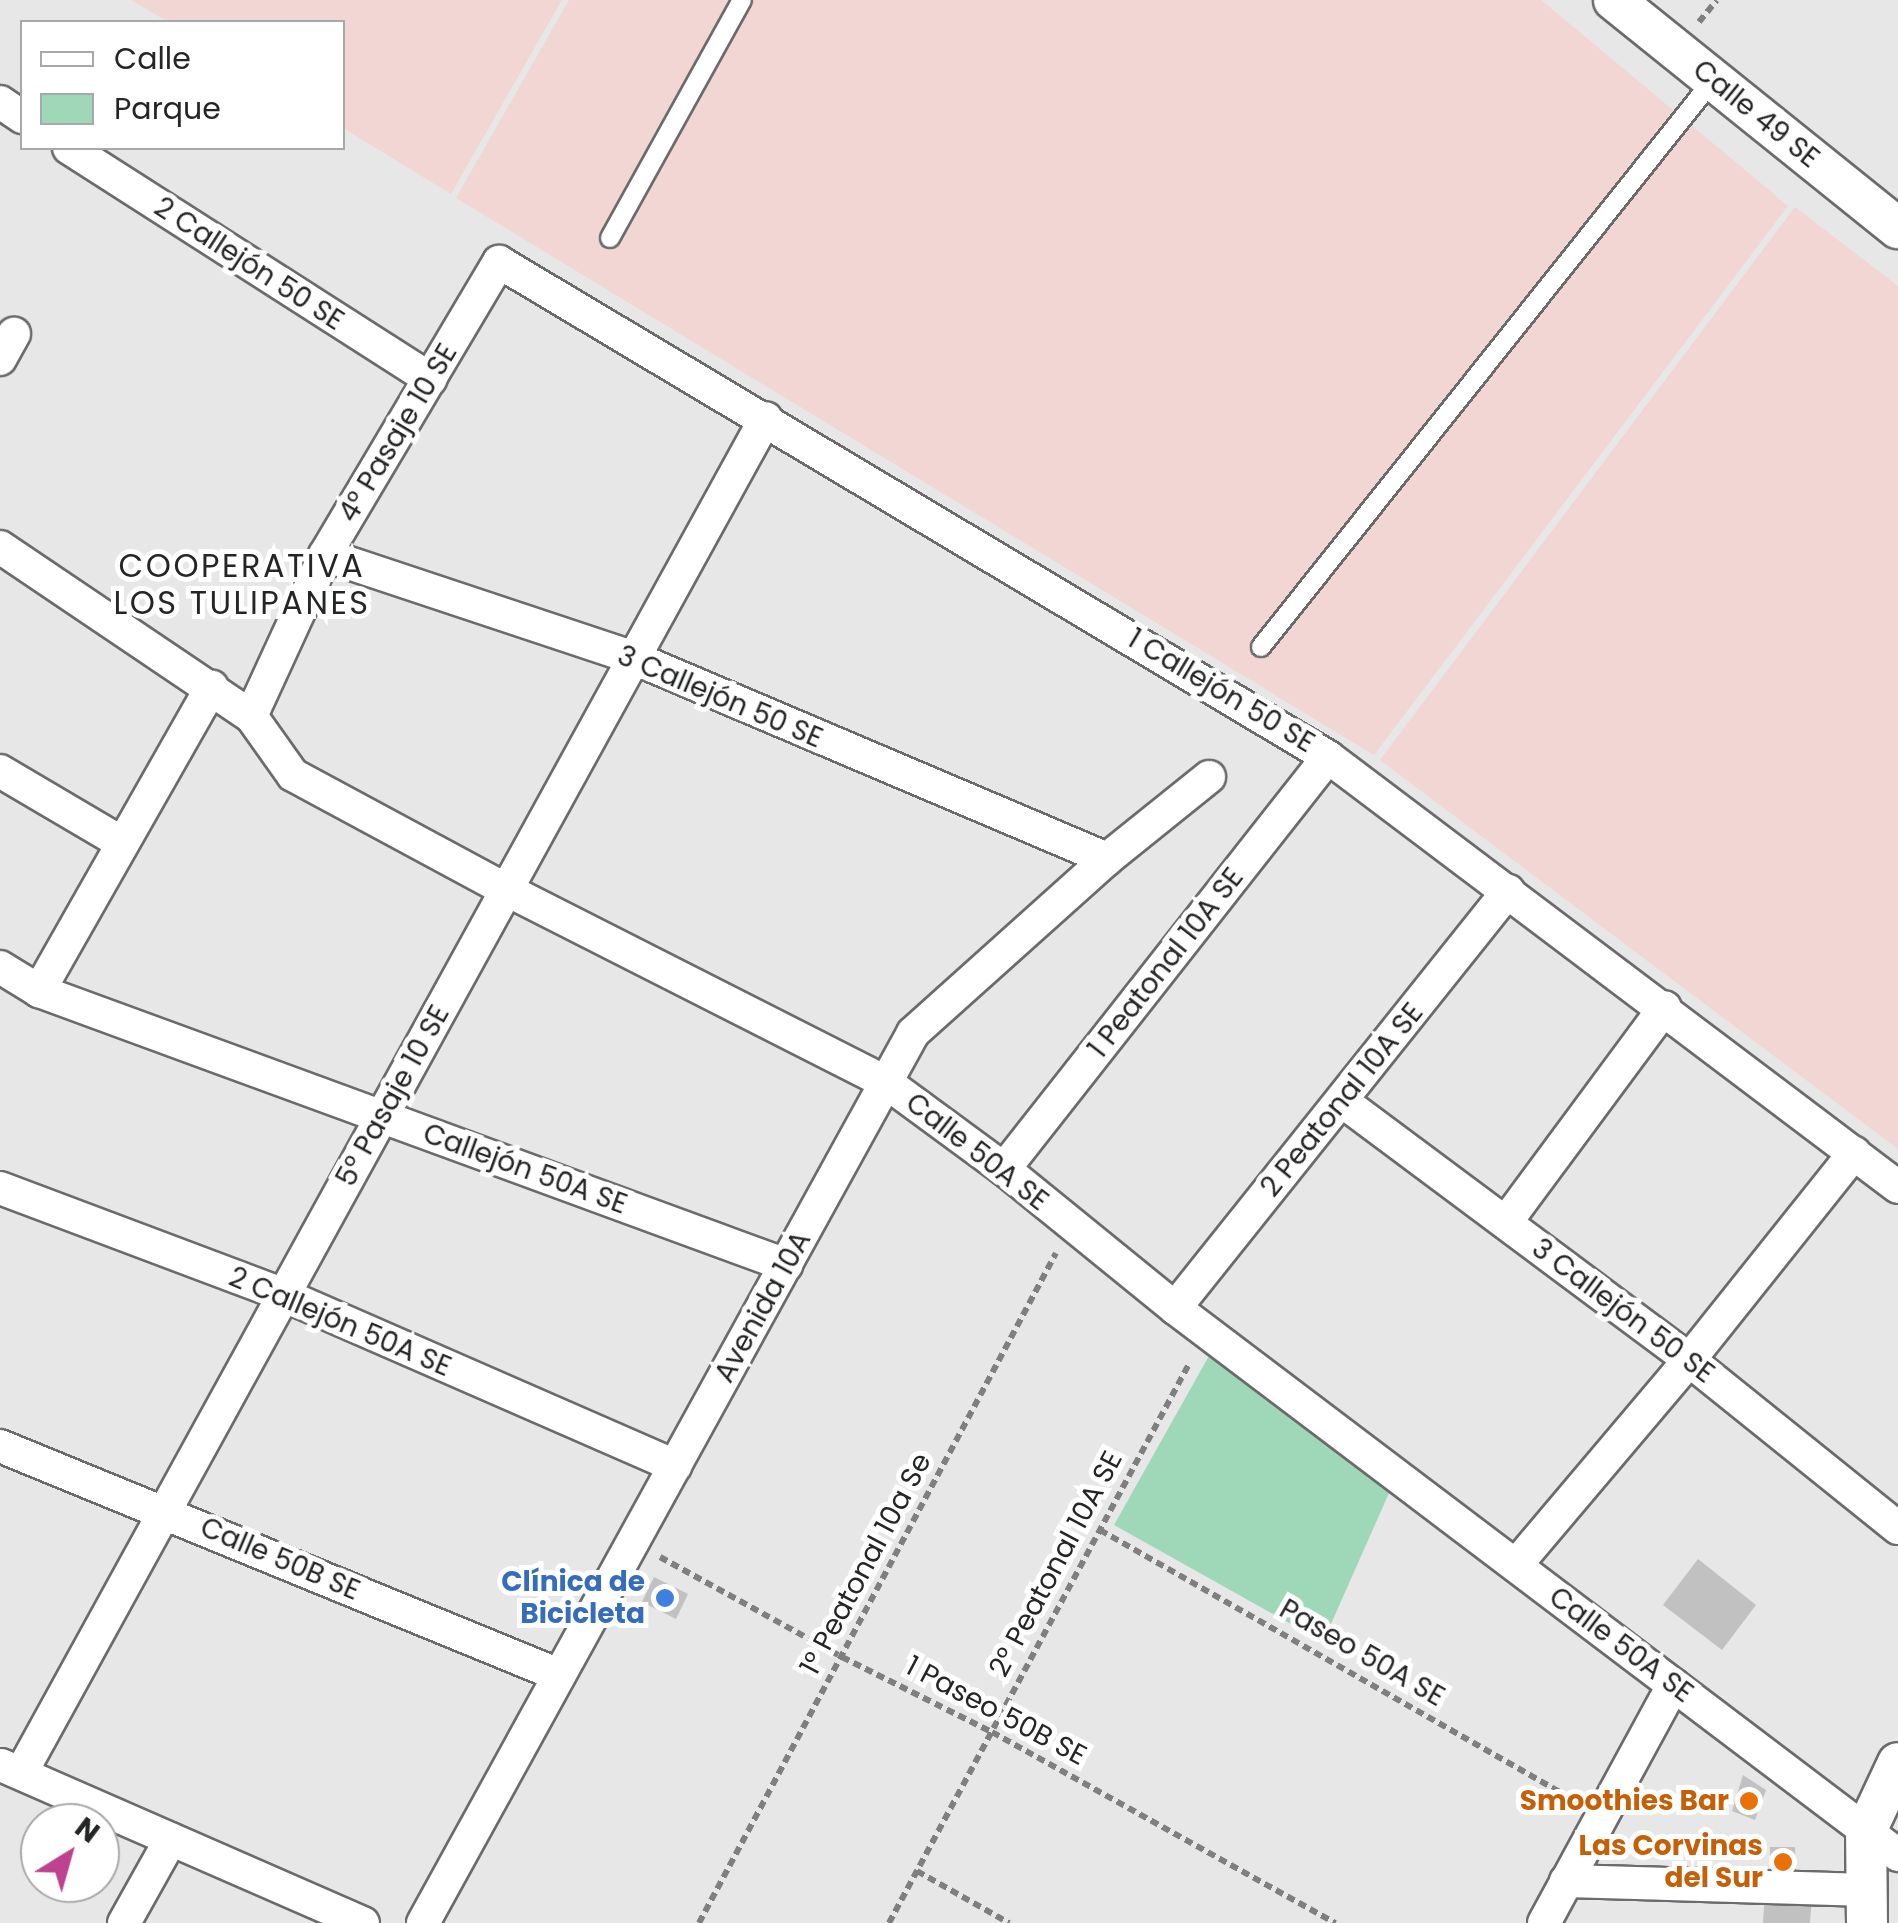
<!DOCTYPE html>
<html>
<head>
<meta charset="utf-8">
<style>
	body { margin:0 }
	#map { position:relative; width:1898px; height:1923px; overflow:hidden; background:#e7e7e8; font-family:Poppins,sans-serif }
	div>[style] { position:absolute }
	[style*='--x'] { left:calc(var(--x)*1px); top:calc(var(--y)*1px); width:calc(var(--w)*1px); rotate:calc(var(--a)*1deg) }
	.industrial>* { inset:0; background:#f1d6d4 }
	.green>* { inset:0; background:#9fd8b9 }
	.building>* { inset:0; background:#c2c1c2 }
	.path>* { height:6px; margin-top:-3px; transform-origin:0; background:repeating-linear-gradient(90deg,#7f7f80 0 8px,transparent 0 13px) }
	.roads { filter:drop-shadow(2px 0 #6b6b6c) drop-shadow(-2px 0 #6b6b6c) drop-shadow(0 2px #6b6b6c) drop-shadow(0 -2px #6b6b6c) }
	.service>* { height:18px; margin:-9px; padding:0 9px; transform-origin:9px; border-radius:9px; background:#fff }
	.minor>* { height:32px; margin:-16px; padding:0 16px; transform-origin:16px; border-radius:16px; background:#fff }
	.tertiary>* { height:40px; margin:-20px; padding:0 20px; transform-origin:20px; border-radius:20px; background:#fff }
	.dots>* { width:28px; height:28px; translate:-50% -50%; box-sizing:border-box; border:5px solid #fff; border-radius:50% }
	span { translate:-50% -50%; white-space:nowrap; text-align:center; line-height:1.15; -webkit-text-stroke:10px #fff; paint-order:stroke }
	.street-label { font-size:28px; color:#242525 }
	.shop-label { font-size:28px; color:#366cbe; font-weight:700 }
	.right { translate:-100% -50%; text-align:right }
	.food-label { font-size:28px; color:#c56008; font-weight:700 }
	.quarter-label { font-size:32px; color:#242525; letter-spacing:2.5px }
	.legend { position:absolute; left:20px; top:20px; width:325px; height:130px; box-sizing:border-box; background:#fff; border:2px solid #a7a8a8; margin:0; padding:12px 18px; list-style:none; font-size:30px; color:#242525 }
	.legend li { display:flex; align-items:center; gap:20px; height:50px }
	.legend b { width:50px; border:2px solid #a7a8a8 }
	.north { position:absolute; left:20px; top:1803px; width:100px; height:100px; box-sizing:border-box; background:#fff; border:2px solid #a7a8a8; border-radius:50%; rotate:37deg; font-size:28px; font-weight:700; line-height:40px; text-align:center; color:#242525 }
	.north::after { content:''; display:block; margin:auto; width:35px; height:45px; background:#bf4290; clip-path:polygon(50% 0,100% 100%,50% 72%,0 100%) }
</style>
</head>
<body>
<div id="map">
	<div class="industrial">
		<div style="clip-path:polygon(131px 0,562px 0,451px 194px,343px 128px,342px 22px,168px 22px)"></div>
		<div style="clip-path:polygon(569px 0,1541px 0,1788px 206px,1374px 755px,456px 198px)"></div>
		<div style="clip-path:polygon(1795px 207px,1898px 286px,1898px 1149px,1380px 760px)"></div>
	</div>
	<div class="green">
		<div style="clip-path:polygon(1210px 1354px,1389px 1493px,1323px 1642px,1114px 1525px)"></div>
	</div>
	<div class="building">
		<div style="clip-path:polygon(1698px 1559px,1756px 1605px,1722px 1650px,1663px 1605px)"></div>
		<div style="clip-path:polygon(654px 1577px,688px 1594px,676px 1619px,642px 1602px)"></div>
		<div style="clip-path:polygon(1743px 1775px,1766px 1790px,1755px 1820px,1732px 1811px)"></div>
		<div style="clip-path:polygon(1770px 1847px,1795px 1847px,1796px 1877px,1771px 1880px)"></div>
		<div style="clip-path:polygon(1765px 1891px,1812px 1895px,1810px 1923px,1763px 1923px)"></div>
	</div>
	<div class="path">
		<div style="--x:1699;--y:22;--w:28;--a:-51"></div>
		<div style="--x:1100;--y:1530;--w:543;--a:29.68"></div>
		<div style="--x:660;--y:1557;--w:208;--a:28.8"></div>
		<div style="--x:842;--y:1657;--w:168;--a:26.6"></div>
		<div style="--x:992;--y:1732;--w:393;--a:29.1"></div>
		<div style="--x:917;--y:1871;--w:106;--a:29.5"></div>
		<div style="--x:699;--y:1923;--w:759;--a:-61.95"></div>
		<div style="--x:889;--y:1923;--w:634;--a:-61.78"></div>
	</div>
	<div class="roads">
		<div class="service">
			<div style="--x:610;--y:238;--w:272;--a:-61"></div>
			<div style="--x:1261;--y:647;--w:725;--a:-51.44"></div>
		</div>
		<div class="minor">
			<div style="--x:0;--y:102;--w:27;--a:34"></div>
			<div style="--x:69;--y:148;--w:429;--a:32.6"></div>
			<div style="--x:0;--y:359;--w:29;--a:-61"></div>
			<div style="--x:0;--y:547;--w:303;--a:34"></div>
			<div style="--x:251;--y:716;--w:72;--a:54.6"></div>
			<div style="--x:293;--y:775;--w:243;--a:28.3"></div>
			<div style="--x:507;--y:890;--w:426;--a:26.9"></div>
			<div style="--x:887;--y:1083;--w:145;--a:36.3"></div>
			<div style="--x:1004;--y:1169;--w:220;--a:39.1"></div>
			<div style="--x:1175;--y:1308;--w:907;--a:37.11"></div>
			<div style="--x:325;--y:555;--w:326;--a:18.4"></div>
			<div style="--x:634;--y:658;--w:514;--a:23.02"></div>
			<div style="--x:251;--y:716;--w:177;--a:-65.3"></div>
			<div style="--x:325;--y:555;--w:341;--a:-59.3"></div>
			<div style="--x:499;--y:262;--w:966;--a:30.84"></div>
			<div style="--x:1328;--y:757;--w:714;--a:37.03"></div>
			<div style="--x:0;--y:771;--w:142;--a:30.5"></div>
			<div style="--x:0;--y:967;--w:46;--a:31.6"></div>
			<div style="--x:39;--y:991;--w:796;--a:20.14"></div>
			<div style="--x:39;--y:991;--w:350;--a:-60.4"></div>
			<div style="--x:1342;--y:1101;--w:433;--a:36.7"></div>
			<div style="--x:1689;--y:1360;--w:268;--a:38.8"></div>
			<div style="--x:1004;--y:1169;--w:524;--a:-51.82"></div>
			<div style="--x:0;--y:1188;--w:303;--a:20.6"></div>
			<div style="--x:284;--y:1295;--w:427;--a:23.6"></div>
			<div style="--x:1506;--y:1222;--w:267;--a:-53.5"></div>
			<div style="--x:1175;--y:1308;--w:534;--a:-51.39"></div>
			<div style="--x:0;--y:1446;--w:604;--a:22.28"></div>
			<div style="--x:1516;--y:1565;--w:268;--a:-49.8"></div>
			<div style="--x:1689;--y:1360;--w:265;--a:-51.4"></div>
			<div style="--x:1;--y:1765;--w:395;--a:23.6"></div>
			<div style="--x:21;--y:1773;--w:1546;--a:-61.2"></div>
			<div style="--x:1566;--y:1881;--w:301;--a:1.7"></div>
			<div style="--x:124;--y:1923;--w:96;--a:-60.8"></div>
			<div style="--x:423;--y:1923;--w:1016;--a:-61.16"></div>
			<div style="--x:913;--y:1033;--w:261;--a:-41.9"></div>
			<div style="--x:1107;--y:859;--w:131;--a:-38.8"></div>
			<div style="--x:1544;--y:1923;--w:271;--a:-61.5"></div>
		</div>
		<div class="tertiary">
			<div style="--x:1614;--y:0;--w:364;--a:38.8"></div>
			<div style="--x:1867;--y:1923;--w:92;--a:-90.6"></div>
			<div style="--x:1866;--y:1831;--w:75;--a:-64.8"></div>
		</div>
	</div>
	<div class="dots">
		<div style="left:665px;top:1598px;background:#3f7fe0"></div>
		<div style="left:1749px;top:1801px;background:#e8710a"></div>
		<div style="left:1783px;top:1862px;background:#e8710a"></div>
	</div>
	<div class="street-label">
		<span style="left:1756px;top:114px;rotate:39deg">Calle 49 SE</span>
		<span style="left:249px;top:264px;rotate:33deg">2 Callejón 50 SE</span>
		<span style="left:398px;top:433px;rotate:-59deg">4° Pasaje 10 SE</span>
		<span style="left:1221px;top:691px;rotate:31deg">1 Callejón 50 SE</span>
		<span style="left:720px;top:697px;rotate:23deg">3 Callejón 50 SE</span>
		<span style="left:1166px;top:963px;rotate:-52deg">1 Peatonal 10A SE</span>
		<span style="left:393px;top:1096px;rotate:-61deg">5° Pasaje 10 SE</span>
		<span style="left:1342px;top:1100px;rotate:-51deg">2 Peatonal 10A SE</span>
		<span style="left:977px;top:1152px;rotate:38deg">Calle 50A SE</span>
		<span style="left:525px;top:1169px;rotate:20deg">Callejón 50A SE</span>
		<span style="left:763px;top:1307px;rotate:-61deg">Avenida 10A</span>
		<span style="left:1623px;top:1311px;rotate:37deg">3 Callejón 50 SE</span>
		<span style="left:340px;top:1322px;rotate:23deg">2 Callejón 50A SE</span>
		<span style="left:280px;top:1559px;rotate:23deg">Calle 50B SE</span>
		<span style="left:866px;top:1564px;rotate:-62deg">1° Peatonal 10a Se</span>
		<span style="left:1056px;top:1564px;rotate:-62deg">2° Peatonal 10A SE</span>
		<span style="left:1621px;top:1645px;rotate:37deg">Calle 50A SE</span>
		<span style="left:1362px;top:1653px;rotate:30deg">Paseo 50A SE</span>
		<span style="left:996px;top:1711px;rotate:28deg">1 Paseo 50B SE</span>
	</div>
	<div class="shop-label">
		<span class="right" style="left:645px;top:1598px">Clínica de<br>Bicicleta</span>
	</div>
	<div class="food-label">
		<span class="right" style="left:1729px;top:1801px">Smoothies Bar</span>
		<span class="right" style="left:1763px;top:1862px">Las Corvinas<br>del Sur</span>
	</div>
	<div class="quarter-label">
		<span style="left:242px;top:585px">COOPERATIVA<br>LOS TULIPANES</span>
	</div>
	<ul class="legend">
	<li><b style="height:12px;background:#fff"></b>Calle</li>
	<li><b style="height:28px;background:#9fd8b9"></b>Parque</li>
	</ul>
	<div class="north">N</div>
</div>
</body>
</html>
